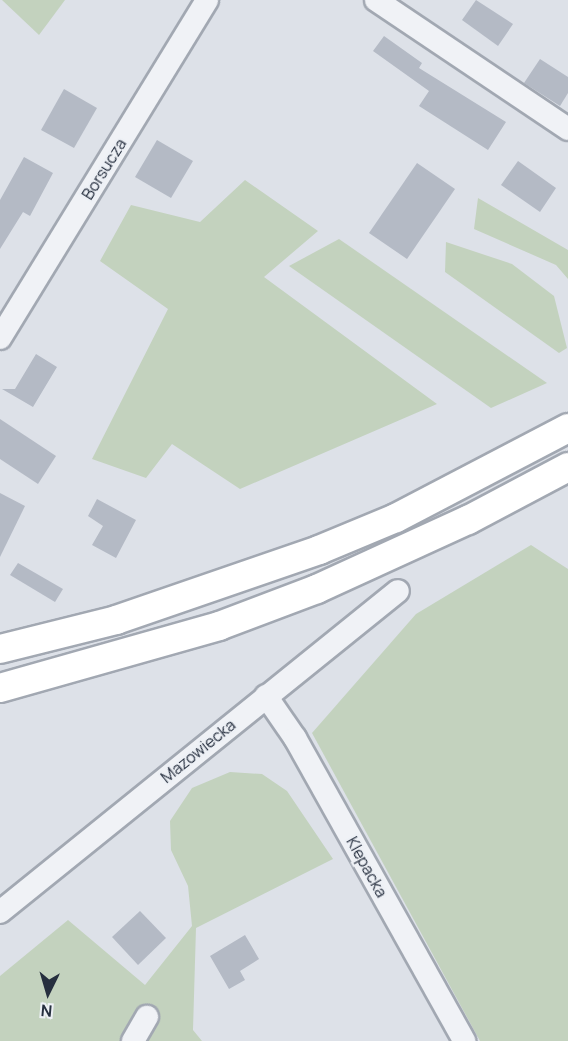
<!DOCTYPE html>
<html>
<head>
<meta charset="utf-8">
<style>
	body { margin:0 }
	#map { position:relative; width:568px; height:1041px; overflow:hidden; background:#dde1e8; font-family:Manrope,sans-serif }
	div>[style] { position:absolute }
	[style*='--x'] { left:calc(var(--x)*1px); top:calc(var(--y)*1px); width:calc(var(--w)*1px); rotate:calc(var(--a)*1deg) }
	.green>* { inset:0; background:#c3d2be }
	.building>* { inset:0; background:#b4bac5 }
	.roads { filter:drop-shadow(2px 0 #a2a8b2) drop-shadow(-2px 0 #a2a8b2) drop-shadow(0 2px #a2a8b2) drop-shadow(0 -2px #a2a8b2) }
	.minor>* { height:22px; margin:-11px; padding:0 11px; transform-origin:11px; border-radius:11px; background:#f0f2f6 }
	.major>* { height:28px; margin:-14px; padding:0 14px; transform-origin:14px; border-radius:14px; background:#fff }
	span { translate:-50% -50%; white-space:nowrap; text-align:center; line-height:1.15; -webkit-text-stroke:4.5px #edf0f5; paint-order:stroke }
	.street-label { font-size:16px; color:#262f3f }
	.north { position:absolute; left:18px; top:963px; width:60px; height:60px; -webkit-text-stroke:4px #edf0f5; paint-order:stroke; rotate:185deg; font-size:16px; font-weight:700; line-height:24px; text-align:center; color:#262f3f }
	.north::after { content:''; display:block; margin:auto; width:21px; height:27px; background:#262f3f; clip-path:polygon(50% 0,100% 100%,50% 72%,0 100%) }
</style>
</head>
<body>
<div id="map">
	<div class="green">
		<div style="clip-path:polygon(2px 0,65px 0,39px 35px)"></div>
		<div style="clip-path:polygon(245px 180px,318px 231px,264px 277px,437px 404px,240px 489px,172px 444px,146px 478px,92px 459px,168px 309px,100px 261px,131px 205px,200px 222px)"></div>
		<div style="clip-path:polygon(478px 198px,568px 250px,568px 279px,556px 265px,474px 229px)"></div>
		<div style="clip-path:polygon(339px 239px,547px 383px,491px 408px,289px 266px)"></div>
		<div style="clip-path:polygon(446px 242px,512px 264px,554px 296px,567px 348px,559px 353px,445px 272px)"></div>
		<div style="clip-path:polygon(531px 545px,568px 569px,568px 1041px,480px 1041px,312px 733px,416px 614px)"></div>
		<div style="clip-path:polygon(230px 772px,262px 774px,287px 791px,333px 859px,196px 928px,193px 1030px,202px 1041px,0 1041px,0 976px,68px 920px,145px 985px,192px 926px,188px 886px,171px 850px,170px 821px,192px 788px)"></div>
	</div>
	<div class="building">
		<div style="clip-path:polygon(476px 0,513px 24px,498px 46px,462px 20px)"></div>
		<div style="clip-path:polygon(384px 36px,422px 63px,419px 68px,506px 122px,488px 150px,419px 106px,429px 91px,373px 51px)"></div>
		<div style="clip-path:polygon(540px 59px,568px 77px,568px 93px,560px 106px,524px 83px)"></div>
		<div style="clip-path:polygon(64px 89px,97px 108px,74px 148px,41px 130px)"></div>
		<div style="clip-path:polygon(157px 140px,193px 161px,171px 198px,135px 177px)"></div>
		<div style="clip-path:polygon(24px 157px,53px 173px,30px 216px,23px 212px,0 249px,0 200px)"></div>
		<div style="clip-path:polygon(518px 161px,556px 188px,540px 212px,501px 185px)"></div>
		<div style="clip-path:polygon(417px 163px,455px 189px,407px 259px,369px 233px)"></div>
		<div style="clip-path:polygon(36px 354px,57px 367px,33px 407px,2px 389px,15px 389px)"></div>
		<div style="clip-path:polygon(0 419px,56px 456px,38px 484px,0 459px)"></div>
		<div style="clip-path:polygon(0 493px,25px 506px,0 557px)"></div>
		<div style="clip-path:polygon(97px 499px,136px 520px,116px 558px,92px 545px,103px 526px,88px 516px)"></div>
		<div style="clip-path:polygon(18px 563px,63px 589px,55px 602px,10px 575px)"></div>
		<div style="clip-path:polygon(140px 911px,166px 938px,138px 965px,112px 937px)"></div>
		<div style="clip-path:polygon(245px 935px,259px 959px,240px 971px,245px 980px,229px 989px,210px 956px)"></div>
	</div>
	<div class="roads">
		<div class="minor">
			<div style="--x:376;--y:0;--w:231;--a:33.9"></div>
			<div style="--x:0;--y:338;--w:396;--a:-58.5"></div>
			<div style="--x:266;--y:696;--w:51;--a:55.4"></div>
			<div style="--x:295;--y:738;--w:347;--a:60.8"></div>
			<div style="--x:0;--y:912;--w:511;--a:-38.89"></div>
			<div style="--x:133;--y:1041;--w:28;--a:-60"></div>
		</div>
		<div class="major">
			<div style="--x:0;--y:649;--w:120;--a:-14"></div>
			<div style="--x:116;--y:620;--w:215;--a:-19"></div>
			<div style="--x:319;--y:550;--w:83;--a:-22.6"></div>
			<div style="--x:396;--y:518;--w:194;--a:-27.6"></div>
			<div style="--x:0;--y:688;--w:228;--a:-15.8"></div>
			<div style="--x:219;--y:626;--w:105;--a:-20.7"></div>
			<div style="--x:317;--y:589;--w:166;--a:-24.6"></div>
			<div style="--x:468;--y:520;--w:113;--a:-27.9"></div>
		</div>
	</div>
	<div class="street-label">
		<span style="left:104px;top:169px;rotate:-58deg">Borsucza</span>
		<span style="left:198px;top:751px;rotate:-39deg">Mazowiecka</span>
		<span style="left:367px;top:867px;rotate:61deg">Klepacka</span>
	</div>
	<div class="north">N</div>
</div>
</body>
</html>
